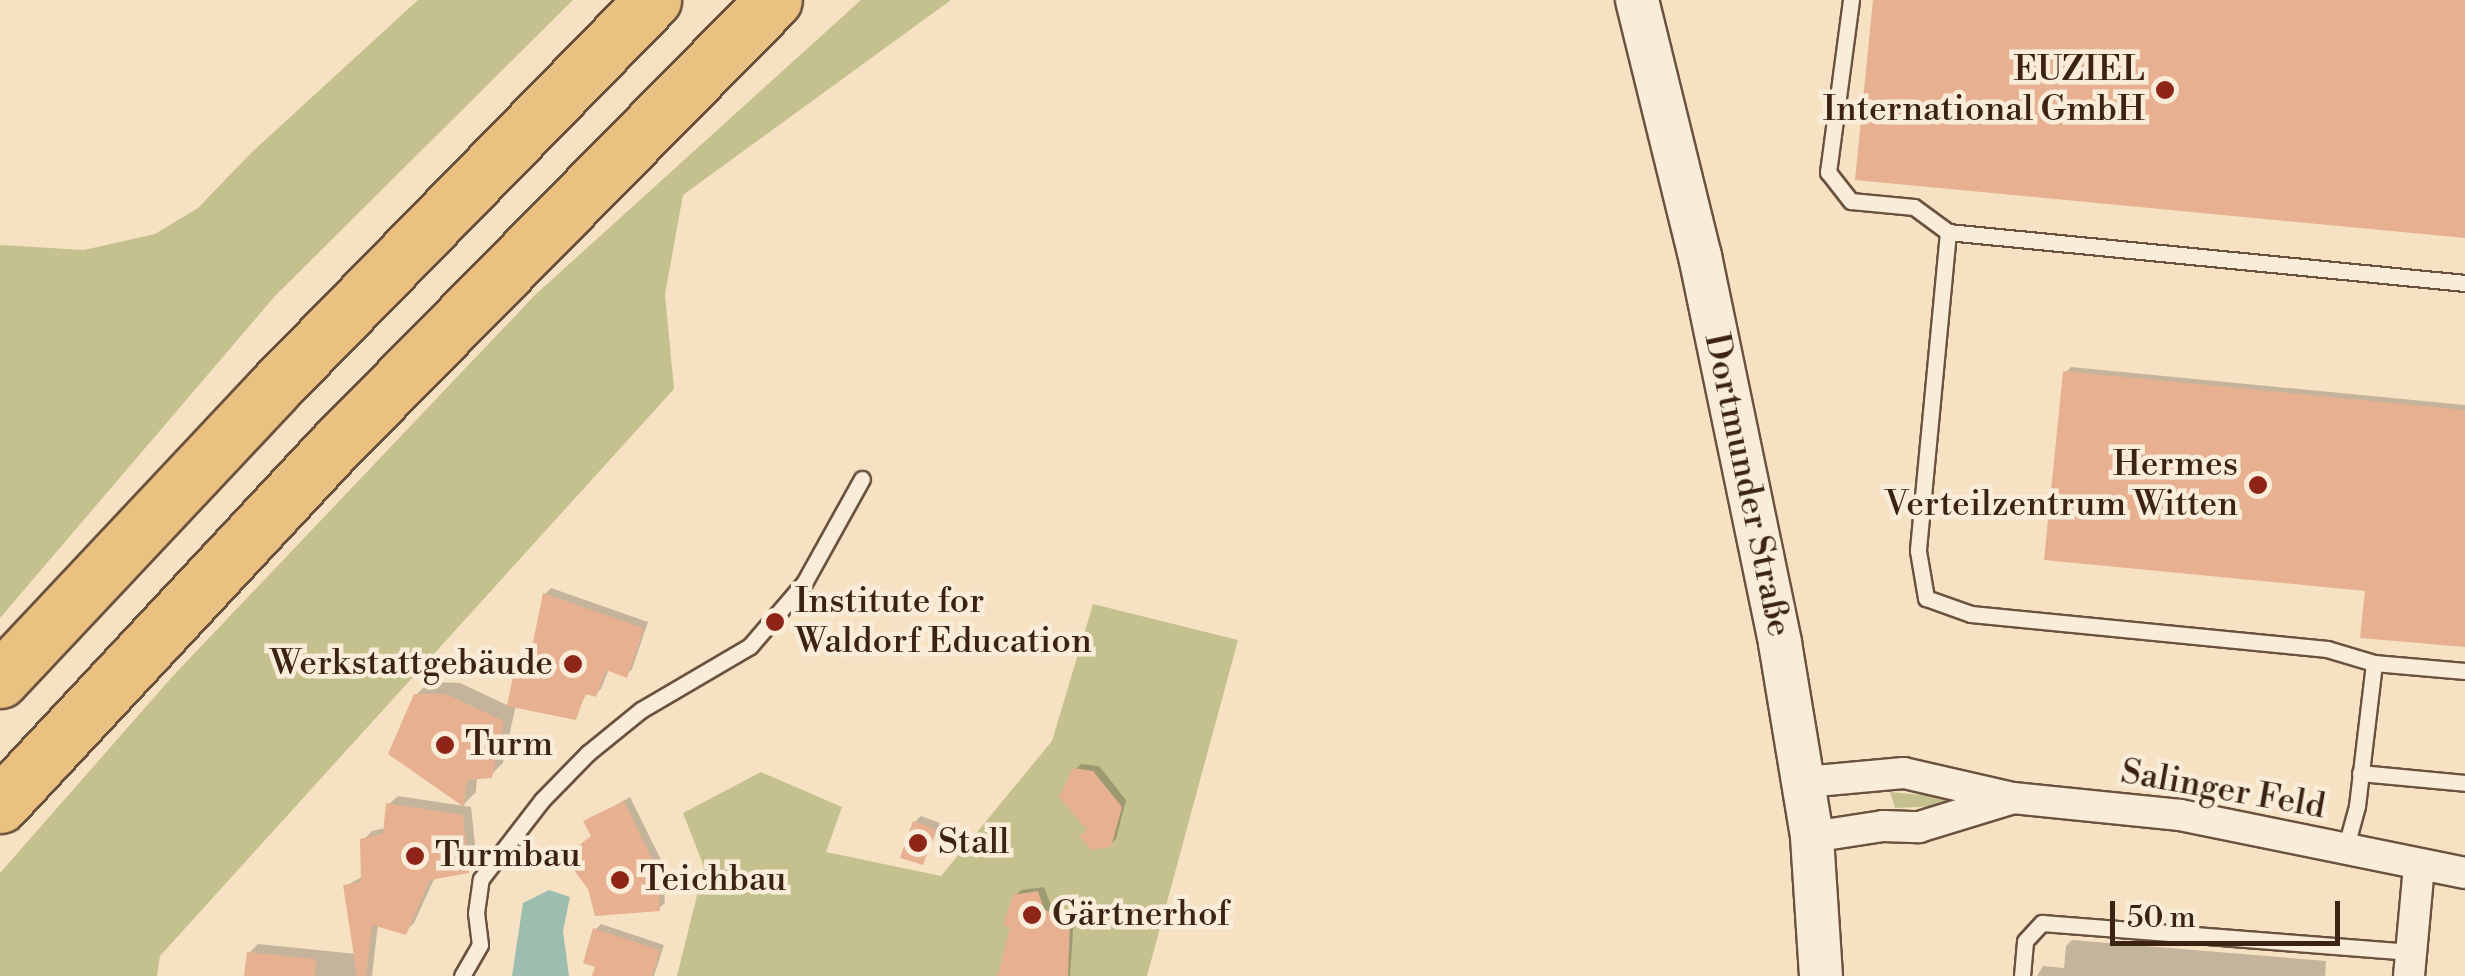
<!DOCTYPE html>
<html>
<head>
<meta charset="utf-8">
<style>
	body { margin:0 }
	#map { position:relative; width:2465px; height:976px; overflow:hidden; background:#f6e2c3; font-family:"Libre Bodoni",serif }
	div>[style] { position:absolute }
	[style*='--x'] { left:calc(var(--x)*1px); top:calc(var(--y)*1px); width:calc(var(--w)*1px); rotate:calc(var(--a)*1deg) }
	.green>* { inset:0; background:#c4c18e }
	.water>* { inset:0; background:#9dbeaf }
	.shadow>* { inset:0; background:#0003 }
	.building>* { inset:0; background:#e7b091 }
	.roads { filter:drop-shadow(2px 0 #6a523e) drop-shadow(-2px 0 #6a523e) drop-shadow(0 2px #6a523e) drop-shadow(0 -2px #6a523e) }
	.lane>* { height:15px; margin:-7.5px; padding:0 7.5px; transform-origin:7.5px; border-radius:7.5px; background:#f9ecd8 }
	.street>* { height:30px; margin:-15px; padding:0 15px; transform-origin:15px; border-radius:15px; background:#f9ecd8 }
	.secondary>* { height:42px; margin:-21px; padding:0 21px; transform-origin:21px; border-radius:21px; background:#f9ecd8 }
	.highway>* { height:55px; margin:-27.5px; padding:0 27.5px; transform-origin:27.5px; border-radius:27.5px; background:#ebc182 }
	.dots>* { width:28px; height:28px; translate:-50% -50%; box-sizing:border-box; border:5px solid #f9ecd8; border-radius:50% }
	span { translate:-50% -50%; white-space:nowrap; text-align:center; line-height:1.15; -webkit-text-stroke:9px #f9ecd8; paint-order:stroke }
	.poi-label { font-size:35px; color:#3b2212 }
	.right { translate:-100% -50%; text-align:right }
	.left { translate:0 -50%; text-align:left }
	.street-label { font-size:35px; color:#3b2212 }
	.scale { position:absolute; left:2110px; top:901px; width:230px; height:45px; box-sizing:border-box; border:5px solid #3b2212; border-top:0; padding-left:12px; font-size:30px; line-height:35px; white-space:nowrap; color:#3b2212; -webkit-text-stroke:8px #f9ecd8; paint-order:stroke }
</style>
</head>
<body>
<div id="map">
	<div class="green">
		<div style="clip-path:polygon(418px 0,573px 0,275px 296px,0 618px,0 245px,84px 250px,155px 234px,198px 208px,250px 154px)"></div>
		<div style="clip-path:polygon(861px 0,951px 0,683px 195px,665px 294px,674px 389px,160px 956px,157px 976px,0 976px,0 873px,172px 677px,536px 294px)"></div>
		<div style="clip-path:polygon(1093px 604px,1238px 640px,1147px 976px,677px 976px,704px 867px,683px 813px,761px 772px,842px 807px,826px 852px,941px 876px,1052px 741px)"></div>
		<div style="clip-path:polygon(1890px 792px,1944px 797px,1950px 801px,1942px 806px,1895px 808px)"></div>
	</div>
	<div class="water">
		<div style="clip-path:polygon(549px 890px,570px 897px,563px 931px,569px 976px,512px 976px,523px 903px)"></div>
	</div>
	<div class="shadow">
		<div style="clip-path:polygon(2071px 367px,2465px 405px,2465px 645px,2367px 589px,2065px 373px)"></div>
		<div style="clip-path:polygon(551px 588px,648px 622px,632px 669px,626px 675px,609px 669px,601px 689px,595px 694px,587px 692px,575px 717px,516px 705px,503px 763px,490px 776px,477px 777px,476px 792px,464px 804px,416px 695px,429px 682px,460px 683px,509px 706px,519px 657px,525px 651px,533px 652px,545px 594px)"></div>
		<div style="clip-path:polygon(1081px 764px,1099px 766px,1126px 800px,1116px 839px,1110px 845px,1090px 829px,1075px 770px)"></div>
		<div style="clip-path:polygon(398px 796px,471px 807px,477px 862px,468px 871px,435px 877px,414px 923px,405px 932px,378px 924px,372px 976px,246px 976px,249px 953px,258px 944px,356px 954px,345px 886px,364px 876px,363px 840px,372px 831px,386px 828px,389px 804px)"></div>
		<div style="clip-path:polygon(630px 797px,662px 862px,665px 903px,659px 908px,593px 836px,586px 822px)"></div>
		<div style="clip-path:polygon(921px 816px,940px 823px,923px 863px,915px 822px)"></div>
		<div style="clip-path:polygon(1044px 887px,1050px 903px,1074px 916px,1070px 976px,1000px 976px,1013px 925px,1015px 896px,1021px 890px)"></div>
		<div style="clip-path:polygon(601px 924px,664px 945px,654px 976px,599px 976px,596px 929px)"></div>
		<div style="clip-path:polygon(2072px 940px,2326px 961px,2325px 976px,2037px 976px,2043px 966px,2064px 968px,2066px 946px)"></div>
	</div>
	<div class="building">
		<div style="clip-path:polygon(1873px 0,2465px 0,2465px 238px,1855px 180px)"></div>
		<div style="clip-path:polygon(2063px 371px,2465px 410px,2465px 647px,2360px 638px,2365px 591px,2044px 560px)"></div>
		<div style="clip-path:polygon(543px 593px,644px 628px,627px 678px,606px 670px,596px 697px,585px 694px,576px 720px,507px 706px,517px 656px,530px 657px)"></div>
		<div style="clip-path:polygon(414px 694px,446px 694px,504px 721px,492px 778px,467px 780px,464px 807px,388px 754px)"></div>
		<div style="clip-path:polygon(1073px 768px,1093px 771px,1122px 807px,1111px 847px,1091px 850px,1079px 836px,1087px 830px,1059px 797px)"></div>
		<div style="clip-path:polygon(624px 801px,657px 869px,660px 911px,595px 916px,588px 889px,564px 857px,591px 836px,583px 821px)"></div>
		<div style="clip-path:polygon(386px 803px,463px 815px,469px 873px,430px 880px,406px 935px,372px 925px,366px 976px,357px 976px,343px 885px,361px 882px,360px 839px,383px 834px)"></div>
		<div style="clip-path:polygon(913px 821px,936px 829px,923px 865px,900px 858px)"></div>
		<div style="clip-path:polygon(1038px 891px,1044px 909px,1070px 922px,1068px 976px,998px 976px,1010px 927px,1003px 925px,1013px 895px)"></div>
		<div style="clip-path:polygon(593px 928px,660px 950px,652px 976px,592px 976px,595px 967px,583px 963px)"></div>
		<div style="clip-path:polygon(247px 952px,316px 959px,315px 976px,244px 976px)"></div>
	</div>
	<div class="roads">
		<div class="lane">
			<div style="--x:1851;--y:0;--w:174;--a:97.6"></div>
			<div style="--x:1828;--y:172;--w:37;--a:52"></div>
			<div style="--x:1851;--y:201;--w:63;--a:5.4"></div>
			<div style="--x:1914;--y:207;--w:42;--a:36.3"></div>
			<div style="--x:2465;--y:283;--w:520;--a:-174.37"></div>
			<div style="--x:1948;--y:232;--w:320;--a:95.4"></div>
			<div style="--x:1918;--y:551;--w:48;--a:80.3"></div>
			<div style="--x:1926;--y:598;--w:48;--a:19.6"></div>
			<div style="--x:1971;--y:614;--w:358;--a:5.6"></div>
			<div style="--x:2327;--y:649;--w:49;--a:16.6"></div>
			<div style="--x:2374;--y:663;--w:91;--a:5"></div>
			<div style="--x:2360;--y:773;--w:105;--a:5.4"></div>
			<div style="--x:2345;--y:850;--w:46;--a:-74.7"></div>
			<div style="--x:2357;--y:806;--w:144;--a:-83.2"></div>
			<div style="--x:462;--y:976;--w:36;--a:-60"></div>
			<div style="--x:480;--y:945;--w:32;--a:-97"></div>
			<div style="--x:476;--y:913;--w:34;--a:-82"></div>
			<div style="--x:481;--y:879;--w:100;--a:-52.3"></div>
			<div style="--x:542;--y:800;--w:66;--a:-45.6"></div>
			<div style="--x:588;--y:753;--w:68;--a:-39.1"></div>
			<div style="--x:641;--y:710;--w:126;--a:-30.4"></div>
			<div style="--x:750;--y:646;--w:83;--a:-49.4"></div>
			<div style="--x:804;--y:583;--w:119;--a:-60.9"></div>
			<div style="--x:2022;--y:976;--w:35;--a:-85"></div>
			<div style="--x:2025;--y:941;--w:25;--a:-47"></div>
			<div style="--x:2042;--y:923;--w:370;--a:4.5"></div>
		</div>
		<div class="street">
			<div style="--x:1805;--y:782;--w:99;--a:-5.2"></div>
			<div style="--x:1904;--y:773;--w:112;--a:12.9"></div>
			<div style="--x:2013;--y:798;--w:168;--a:5.8"></div>
			<div style="--x:2180;--y:815;--w:291;--a:11.5"></div>
			<div style="--x:1812;--y:837;--w:72;--a:-8.8"></div>
			<div style="--x:1883;--y:826;--w:36;--a:2"></div>
			<div style="--x:1919;--y:827;--w:95;--a:-17.1"></div>
			<div style="--x:2409;--y:976;--w:110;--a:-84.8"></div>
		</div>
		<div class="secondary">
			<div style="--x:1637;--y:0;--w:264;--a:76.2"></div>
			<div style="--x:1700;--y:256;--w:395;--a:78.3"></div>
			<div style="--x:1780;--y:643;--w:197;--a:80.6"></div>
			<div style="--x:1812;--y:837;--w:139;--a:86.3"></div>
		</div>
		<div class="highway">
			<div style="--x:0;--y:680;--w:399;--a:-46.8"></div>
			<div style="--x:273;--y:389;--w:544;--a:-45.67"></div>
			<div style="--x:0;--y:805;--w:483;--a:-47"></div>
			<div style="--x:329;--y:452;--w:634;--a:-45.45"></div>
		</div>
	</div>
	<div class="dots">
		<div style="left:2165px;top:90px;background:#8f2418"></div>
		<div style="left:2258px;top:485px;background:#8f2418"></div>
		<div style="left:775px;top:622px;background:#8f2418"></div>
		<div style="left:573px;top:664px;background:#8f2418"></div>
		<div style="left:445px;top:745px;background:#8f2418"></div>
		<div style="left:918px;top:843px;background:#8f2418"></div>
		<div style="left:415px;top:856px;background:#8f2418"></div>
		<div style="left:620px;top:880px;background:#8f2418"></div>
		<div style="left:1032px;top:915px;background:#8f2418"></div>
	</div>
	<div class="poi-label">
		<span class="right" style="left:2145px;top:90px">EUZIEL<br>International GmbH</span>
		<span class="right" style="left:2238px;top:485px">Hermes<br>Verteilzentrum Witten</span>
		<span class="left" style="left:795px;top:622px">Institute for<br>Waldorf Education</span>
		<span class="right" style="left:553px;top:664px">Werkstattgebäude</span>
		<span class="left" style="left:465px;top:745px">Turm</span>
		<span class="left" style="left:938px;top:843px">Stall</span>
		<span class="left" style="left:435px;top:856px">Turmbau</span>
		<span class="left" style="left:640px;top:880px">Teichbau</span>
		<span class="left" style="left:1052px;top:915px">Gärtnerhof</span>
	</div>
	<div class="street-label">
		<span style="left:1747px;top:485px;rotate:78deg">Dortmunder Straße</span>
		<span style="left:2223px;top:790px;rotate:10deg">Salinger Feld</span>
	</div>
	<div class="scale">50 m</div>
</div>
</body>
</html>
